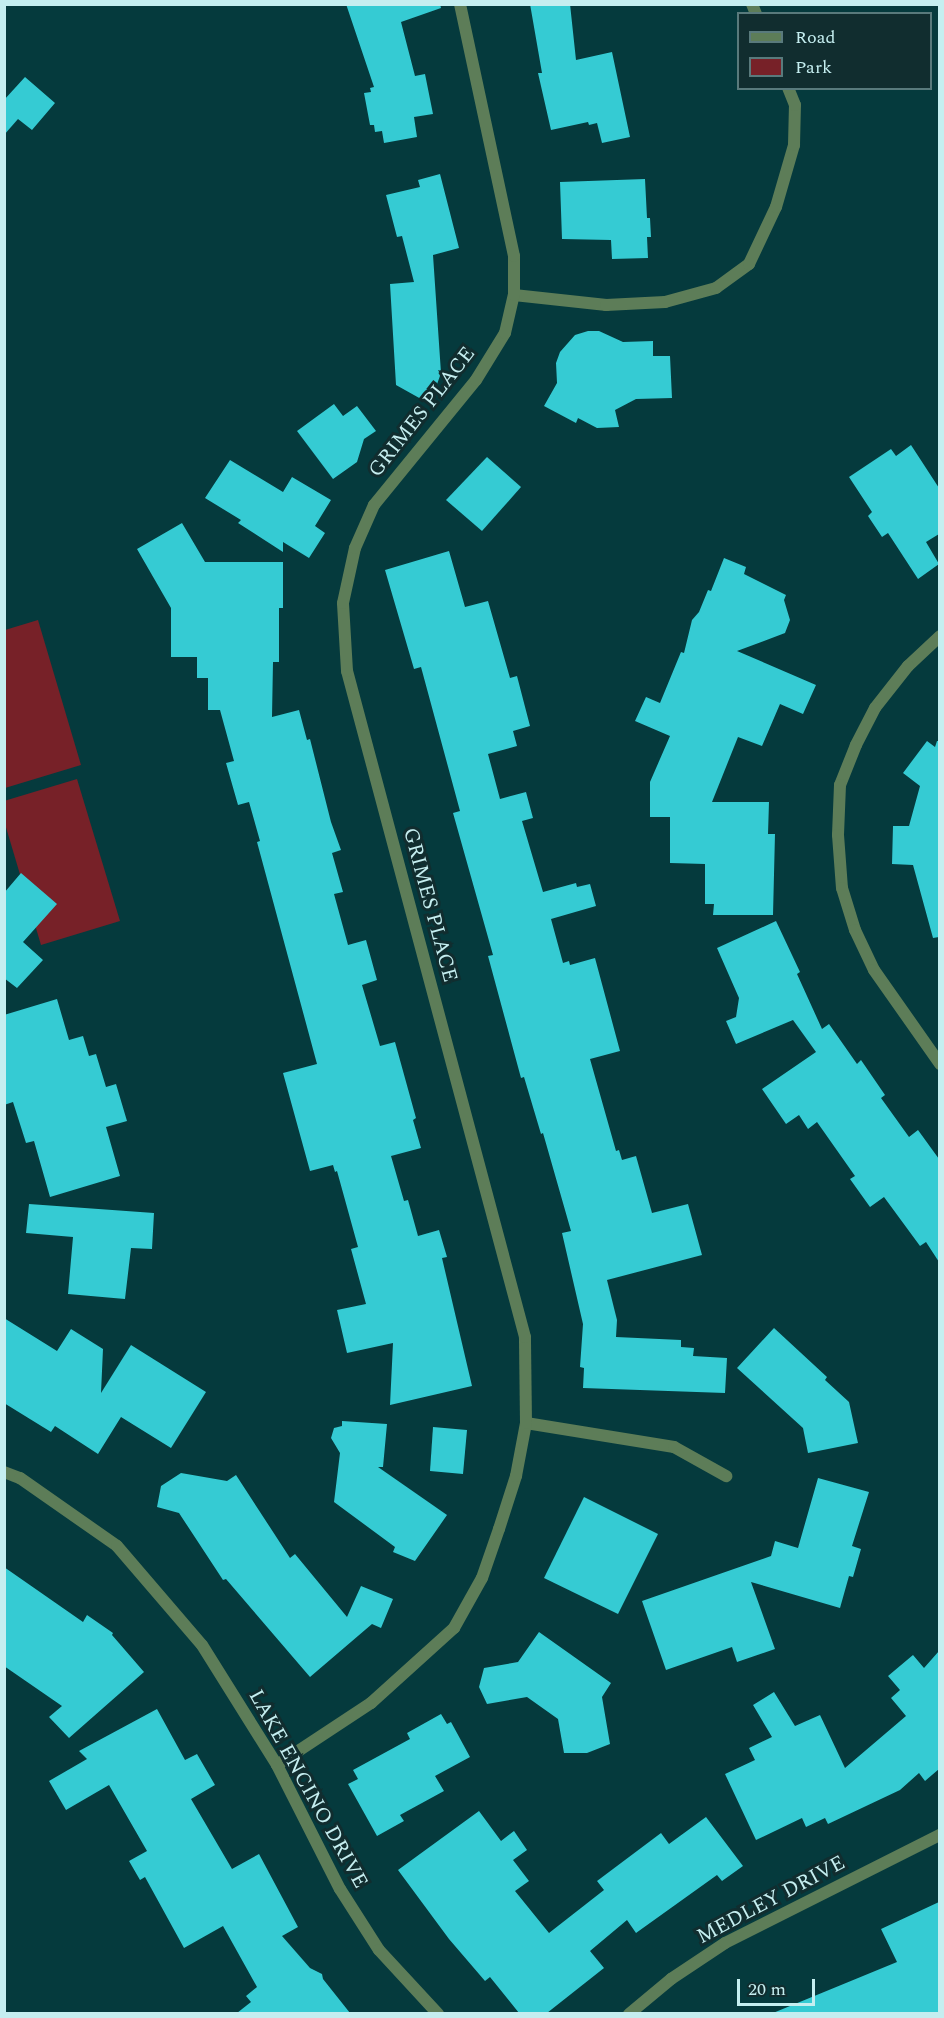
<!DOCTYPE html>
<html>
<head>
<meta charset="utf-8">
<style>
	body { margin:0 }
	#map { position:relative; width:944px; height:2018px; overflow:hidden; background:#053a3d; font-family:Spectral,serif }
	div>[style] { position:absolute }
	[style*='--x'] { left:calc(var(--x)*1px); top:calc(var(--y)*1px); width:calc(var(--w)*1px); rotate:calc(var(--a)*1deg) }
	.green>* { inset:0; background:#772128 }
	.building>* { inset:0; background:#35cbd3 }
	.street>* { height:12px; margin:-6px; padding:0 6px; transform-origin:6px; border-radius:6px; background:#5d7d58 }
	span { translate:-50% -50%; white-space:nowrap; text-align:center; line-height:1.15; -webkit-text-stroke:6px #112d2f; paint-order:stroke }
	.street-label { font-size:21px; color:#c5eef0 }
	.frame { position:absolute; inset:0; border:6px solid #c5eef0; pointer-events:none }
	.legend { position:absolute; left:737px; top:12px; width:195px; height:78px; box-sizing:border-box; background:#112d2f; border:2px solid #597a7c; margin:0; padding:8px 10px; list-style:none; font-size:18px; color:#c5eef0 }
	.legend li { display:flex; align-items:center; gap:12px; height:30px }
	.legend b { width:30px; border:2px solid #597a7c }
	.scale { position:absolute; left:737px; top:1979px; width:78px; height:27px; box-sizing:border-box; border:3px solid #c5eef0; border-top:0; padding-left:8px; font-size:18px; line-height:21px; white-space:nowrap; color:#c5eef0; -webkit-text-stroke:4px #112d2f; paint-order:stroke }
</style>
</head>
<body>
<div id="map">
	<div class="green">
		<div style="clip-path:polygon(38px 620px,81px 765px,5px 788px,5px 630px)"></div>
		<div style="clip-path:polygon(77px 779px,120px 921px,41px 945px,5px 824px,4px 801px)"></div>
	</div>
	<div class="building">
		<div style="clip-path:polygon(346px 4px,440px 4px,441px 8px,401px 22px,415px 76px,425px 74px,433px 114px,414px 117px,417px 137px,384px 143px,382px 131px,375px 132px,374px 125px,370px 125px,364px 93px,371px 92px,370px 88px,374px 87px)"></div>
		<div style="clip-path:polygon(530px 4px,570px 4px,576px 60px,612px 52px,630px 137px,602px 143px,597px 123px,589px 125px,588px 122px,551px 130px,538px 73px,542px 73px)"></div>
		<div style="clip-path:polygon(25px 77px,55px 103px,32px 130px,18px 119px,4px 135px,4px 100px)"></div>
		<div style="clip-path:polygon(440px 174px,459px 248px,433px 255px,441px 373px,430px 404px,396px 385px,390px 284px,414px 282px,402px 236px,397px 237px,386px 195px,420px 187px,418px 180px)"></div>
		<div style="clip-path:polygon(645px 179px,647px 218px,650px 218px,651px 237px,647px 237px,648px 258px,612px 259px,611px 240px,562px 239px,560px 182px)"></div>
		<div style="clip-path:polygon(588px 331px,599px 331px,623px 342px,653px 341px,653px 356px,670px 356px,672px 398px,636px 399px,615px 410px,619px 427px,597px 428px,578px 418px,576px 423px,544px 406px,557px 383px,556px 363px,560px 352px,575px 335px)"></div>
		<div style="clip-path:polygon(334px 404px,343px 416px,357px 406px,376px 431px,364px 439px,357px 462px,333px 479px,297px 431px)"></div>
		<div style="clip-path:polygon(911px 445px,939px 488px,939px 534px,926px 542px,939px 564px,918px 579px,888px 533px,882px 537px,868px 516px,872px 512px,849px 477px,891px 449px,896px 456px)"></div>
		<div style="clip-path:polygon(487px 457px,521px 487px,482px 531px,446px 500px)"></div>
		<div style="clip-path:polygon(230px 460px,283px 492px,292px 477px,331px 500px,315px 526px,325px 533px,309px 558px,283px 542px,283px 552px,238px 523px,241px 520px,205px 498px)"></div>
		<div style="clip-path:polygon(182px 523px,205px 562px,283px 562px,283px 608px,279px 608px,279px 662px,273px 662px,272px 717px,299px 710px,307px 740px,310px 739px,331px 822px,341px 850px,332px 853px,343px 892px,334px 894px,348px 945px,366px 940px,377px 980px,362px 985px,380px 1046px,395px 1042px,416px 1118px,413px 1120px,421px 1148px,391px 1156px,404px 1201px,408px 1200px,418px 1236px,439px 1230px,447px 1257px,442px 1258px,472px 1386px,390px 1405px,393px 1343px,347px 1353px,337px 1310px,366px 1304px,351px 1249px,358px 1247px,337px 1171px,335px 1172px,333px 1165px,310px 1171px,283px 1073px,317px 1064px,257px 842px,260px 841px,249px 802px,238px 805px,226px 763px,234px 761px,220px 710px,208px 710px,208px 678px,197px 678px,197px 657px,171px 657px,171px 608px,137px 549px)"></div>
		<div style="clip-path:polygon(449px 551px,465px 607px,488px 601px,510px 678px,517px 676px,530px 726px,513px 731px,517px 746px,488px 754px,500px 799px,526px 792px,533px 818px,522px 821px,543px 892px,576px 883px,577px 887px,590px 884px,596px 906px,551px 919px,563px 963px,569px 961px,570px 965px,595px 958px,620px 1051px,590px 1059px,616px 1151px,619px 1150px,622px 1160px,636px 1156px,652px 1213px,688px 1204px,702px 1255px,607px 1280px,617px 1320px,616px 1337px,681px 1340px,681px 1347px,694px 1348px,693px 1356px,727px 1358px,725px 1393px,583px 1388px,584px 1368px,580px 1367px,583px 1324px,562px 1233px,571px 1231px,543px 1133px,541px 1134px,524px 1077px,521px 1078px,488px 956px,493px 955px,453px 813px,460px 811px,421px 667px,414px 669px,385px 570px)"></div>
		<div style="clip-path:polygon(724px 558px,746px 567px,744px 574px,786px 595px,784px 600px,790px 620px,785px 633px,737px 651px,816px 685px,803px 714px,780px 704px,762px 746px,738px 737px,712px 802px,769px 802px,768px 834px,775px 834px,773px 915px,713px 915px,714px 904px,705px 904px,705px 864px,670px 863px,670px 817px,650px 817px,650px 782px,670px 736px,635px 721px,646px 697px,660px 703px,681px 652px,684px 653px,692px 620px,699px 612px,708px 590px,711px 591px)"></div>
		<div style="clip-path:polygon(927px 741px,935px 747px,937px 741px,939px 741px,939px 937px,933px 938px,913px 865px,892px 864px,893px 826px,909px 826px,920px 786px,903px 773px)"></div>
		<div style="clip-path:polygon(21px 873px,57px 904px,23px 942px,43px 960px,17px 988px,4px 978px,4px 893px)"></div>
		<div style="clip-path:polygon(776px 921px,800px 972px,797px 974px,822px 1029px,829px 1024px,857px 1064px,861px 1060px,885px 1095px,881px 1098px,909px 1137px,918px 1130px,939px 1159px,939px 1262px,926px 1242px,920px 1246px,884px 1197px,870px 1207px,850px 1179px,855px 1176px,817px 1122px,808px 1129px,799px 1115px,786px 1124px,762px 1089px,816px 1052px,793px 1020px,736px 1044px,726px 1021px,736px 1017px,739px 998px,717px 948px)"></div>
		<div style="clip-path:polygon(57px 999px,69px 1040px,83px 1036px,89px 1056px,96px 1054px,106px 1087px,116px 1084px,127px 1121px,106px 1127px,120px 1176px,50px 1197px,34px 1141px,26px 1143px,13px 1102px,4px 1105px,4px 1015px)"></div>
		<div style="clip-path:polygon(29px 1204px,154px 1213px,152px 1249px,131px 1248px,125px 1299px,68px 1294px,73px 1237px,26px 1233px)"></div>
		<div style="clip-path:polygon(4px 1318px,57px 1351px,71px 1329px,103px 1349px,101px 1393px,131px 1345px,206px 1392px,171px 1448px,121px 1417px,98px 1454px,55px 1426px,51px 1432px,4px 1403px)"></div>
		<div style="clip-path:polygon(774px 1328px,827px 1377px,825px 1380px,849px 1402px,858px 1443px,808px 1453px,803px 1428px,737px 1368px)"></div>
		<div style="clip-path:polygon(342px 1421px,387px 1424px,383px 1467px,378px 1467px,447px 1515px,415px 1561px,393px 1552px,395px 1547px,334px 1502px,340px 1453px,331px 1438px,334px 1428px,342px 1426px)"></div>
		<div style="clip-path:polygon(433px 1427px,467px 1430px,463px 1474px,430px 1471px)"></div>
		<div style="clip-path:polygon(181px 1473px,227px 1481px,236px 1475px,290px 1558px,295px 1554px,347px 1617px,361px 1586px,393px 1599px,381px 1628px,372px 1624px,310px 1677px,226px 1579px,223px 1580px,179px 1513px,157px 1507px,161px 1486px)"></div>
		<div style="clip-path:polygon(818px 1478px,869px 1492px,852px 1546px,861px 1549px,853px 1577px,849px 1576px,840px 1608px,751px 1582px,775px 1649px,737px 1662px,732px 1647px,666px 1670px,642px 1601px,771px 1556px,775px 1541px,798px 1548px)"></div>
		<div style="clip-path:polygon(584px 1497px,658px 1534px,618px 1614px,544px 1578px)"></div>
		<div style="clip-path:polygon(4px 1567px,83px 1622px,87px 1615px,113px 1633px,112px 1635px,144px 1672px,69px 1738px,49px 1717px,62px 1706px,4px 1666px)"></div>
		<div style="clip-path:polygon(539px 1632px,611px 1683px,602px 1697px,610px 1744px,587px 1753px,564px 1753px,558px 1719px,527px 1697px,487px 1704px,479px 1687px,484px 1668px,518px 1662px)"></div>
		<div style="clip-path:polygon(939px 1651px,939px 1769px,925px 1781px,919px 1773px,900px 1790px,828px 1824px,825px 1818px,806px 1827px,802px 1818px,756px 1840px,725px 1774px,755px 1760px,749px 1748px,772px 1737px,753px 1705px,774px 1692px,795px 1726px,820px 1715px,845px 1768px,906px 1716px,891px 1698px,900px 1690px,888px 1676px,913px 1655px,924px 1668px)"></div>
		<div style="clip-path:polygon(157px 1709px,185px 1760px,197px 1754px,215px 1785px,191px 1799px,232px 1869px,259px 1854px,298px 1927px,282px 1936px,310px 1968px,322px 1974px,323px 1979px,350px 2013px,237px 2013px,251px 2002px,246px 1996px,257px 1987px,223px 1926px,184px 1948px,145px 1877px,140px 1880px,129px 1861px,147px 1851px,109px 1785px,66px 1810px,49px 1781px,87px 1759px,79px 1751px)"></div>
		<div style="clip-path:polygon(441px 1714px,447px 1724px,451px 1722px,470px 1757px,435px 1776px,444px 1791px,400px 1815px,404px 1821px,377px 1836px,348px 1784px,358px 1779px,353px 1770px,410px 1739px,407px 1733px)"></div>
		<div style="clip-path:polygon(479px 1811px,501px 1841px,514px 1831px,527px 1850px,513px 1860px,529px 1881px,515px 1891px,549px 1933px,604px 1890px,597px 1881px,661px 1833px,669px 1844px,706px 1817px,743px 1866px,722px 1881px,717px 1875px,636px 1933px,627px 1920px,590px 1951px,604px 1968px,547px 2013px,519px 2013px,490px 1977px,485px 1981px,449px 1939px,398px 1870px)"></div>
		<div style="clip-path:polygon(939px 1902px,939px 2013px,773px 2013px,897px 1962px,881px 1929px)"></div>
	</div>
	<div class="street">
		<div style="--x:752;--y:4;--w:11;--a:68"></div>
		<div style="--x:514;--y:295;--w:93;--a:6.2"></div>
		<div style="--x:606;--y:305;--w:59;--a:-2.9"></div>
		<div style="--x:665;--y:302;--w:53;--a:-15.4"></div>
		<div style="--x:716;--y:288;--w:41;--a:-36"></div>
		<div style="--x:749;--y:264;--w:63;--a:-64.7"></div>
		<div style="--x:776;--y:207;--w:65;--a:-73.8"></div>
		<div style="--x:794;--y:145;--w:40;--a:-88.6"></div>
		<div style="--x:795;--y:105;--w:18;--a:-112"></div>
		<div style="--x:940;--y:636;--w:44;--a:136.8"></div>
		<div style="--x:908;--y:666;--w:53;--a:128.2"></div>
		<div style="--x:875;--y:708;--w:42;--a:117.2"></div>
		<div style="--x:856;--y:745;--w:43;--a:111.8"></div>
		<div style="--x:840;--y:785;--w:50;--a:92.3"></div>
		<div style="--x:838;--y:835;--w:53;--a:85.7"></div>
		<div style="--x:842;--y:888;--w:44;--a:72.8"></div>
		<div style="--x:855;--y:930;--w:44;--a:64.6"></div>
		<div style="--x:874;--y:970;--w:115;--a:54.9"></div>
		<div style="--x:526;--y:1423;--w:150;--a:9.2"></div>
		<div style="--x:674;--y:1447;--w:60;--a:29.1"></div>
		<div style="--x:4;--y:1472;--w:17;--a:21"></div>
		<div style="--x:20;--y:1478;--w:118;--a:35"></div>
		<div style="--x:117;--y:1546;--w:130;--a:49.4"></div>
		<div style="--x:202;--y:1645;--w:142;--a:58"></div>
		<div style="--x:277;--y:1765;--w:139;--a:63.1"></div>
		<div style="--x:340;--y:1889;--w:72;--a:57.4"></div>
		<div style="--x:379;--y:1950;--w:87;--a:47.3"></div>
		<div style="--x:277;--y:1765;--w:113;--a:-33.4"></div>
		<div style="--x:371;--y:1703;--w:112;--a:-42.1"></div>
		<div style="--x:454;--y:1628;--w:57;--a:-60.8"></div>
		<div style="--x:482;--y:1578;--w:52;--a:-70.9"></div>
		<div style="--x:499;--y:1529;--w:56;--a:-72.2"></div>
		<div style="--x:516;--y:1476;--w:54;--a:-79.3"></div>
		<div style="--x:526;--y:1423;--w:86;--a:-90.7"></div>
		<div style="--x:525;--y:1337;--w:689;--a:-104.96"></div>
		<div style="--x:347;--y:671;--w:68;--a:-93.4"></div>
		<div style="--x:343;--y:603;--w:56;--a:-77.7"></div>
		<div style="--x:355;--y:548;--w:47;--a:-66.2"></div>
		<div style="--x:374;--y:505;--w:161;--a:-50.8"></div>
		<div style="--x:476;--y:380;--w:55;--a:-58.3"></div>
		<div style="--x:505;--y:333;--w:39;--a:-77"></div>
		<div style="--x:514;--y:295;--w:39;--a:-90"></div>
		<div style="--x:514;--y:256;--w:258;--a:-102.1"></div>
		<div style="--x:629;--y:2014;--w:55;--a:-39.8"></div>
		<div style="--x:671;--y:1979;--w:65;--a:-33.7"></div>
		<div style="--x:725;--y:1943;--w:241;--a:-26.7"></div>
	</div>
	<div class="street-label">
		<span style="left:422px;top:412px;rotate:-52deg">GRIMES PLACE</span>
		<span style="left:430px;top:905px;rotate:75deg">GRIMES PLACE</span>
		<span style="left:308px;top:1789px;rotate:61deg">LAKE ENCINO DRIVE</span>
		<span style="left:771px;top:1900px;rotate:-28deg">MEDLEY DRIVE</span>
	</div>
	<div class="frame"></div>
	<ul class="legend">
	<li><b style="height:8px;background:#5d7d58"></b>Road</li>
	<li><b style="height:16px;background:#772128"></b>Park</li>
	</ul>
	<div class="scale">20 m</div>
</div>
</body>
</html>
